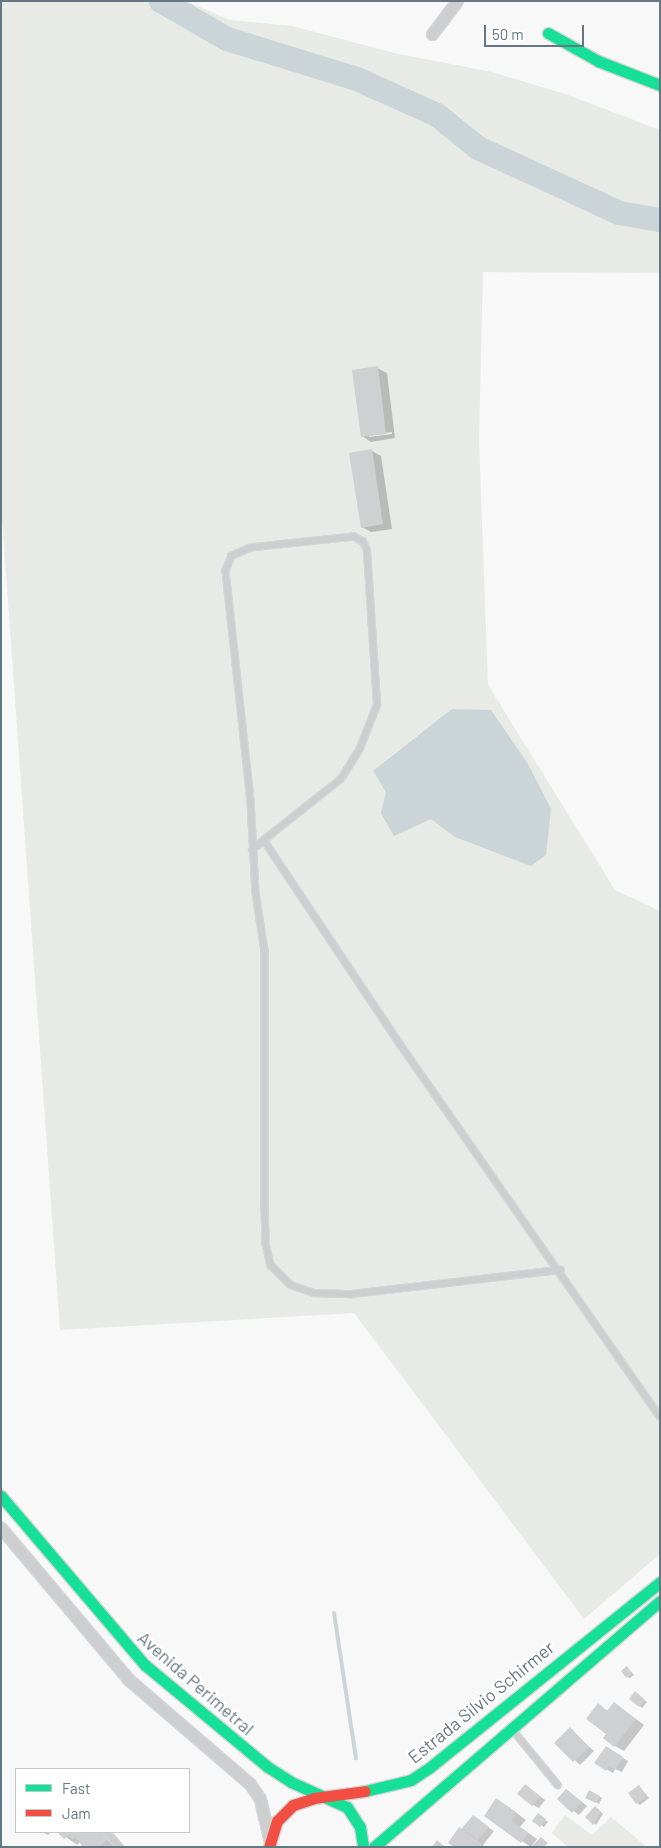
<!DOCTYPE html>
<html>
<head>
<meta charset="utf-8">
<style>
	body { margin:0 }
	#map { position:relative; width:661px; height:1848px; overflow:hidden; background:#f8f8f8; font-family:Barlow,sans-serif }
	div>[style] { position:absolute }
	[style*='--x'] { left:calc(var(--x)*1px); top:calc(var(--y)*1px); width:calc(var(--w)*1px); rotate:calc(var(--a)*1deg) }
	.green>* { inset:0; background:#e7eae5 }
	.water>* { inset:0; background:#cbd5d7 }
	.shadow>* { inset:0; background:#0003 }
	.stream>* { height:4px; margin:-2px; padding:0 2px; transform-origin:2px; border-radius:2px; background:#cbd5d7 }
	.river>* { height:24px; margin:-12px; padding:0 12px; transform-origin:12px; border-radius:12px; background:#cbd5d7 }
	.building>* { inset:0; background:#ced0d1 }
	.roads { filter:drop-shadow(1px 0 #d4d5d6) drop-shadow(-1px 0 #d4d5d6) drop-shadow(0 1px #d4d5d6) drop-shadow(0 -1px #d4d5d6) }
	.lane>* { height:5.5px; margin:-2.75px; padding:0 2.75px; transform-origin:2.75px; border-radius:2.75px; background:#cdcecf }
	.street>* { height:11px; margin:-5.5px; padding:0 5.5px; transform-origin:5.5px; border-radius:5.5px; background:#cdcecf }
	.fast>* { height:11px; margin:-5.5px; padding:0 5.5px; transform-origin:5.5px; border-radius:5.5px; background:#16e098 }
	.jam>* { height:11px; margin:-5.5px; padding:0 5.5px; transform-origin:5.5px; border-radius:5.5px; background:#f24e42 }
	span { translate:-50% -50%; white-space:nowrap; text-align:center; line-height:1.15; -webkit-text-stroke:5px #fff; paint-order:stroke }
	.street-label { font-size:18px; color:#647782 }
	.frame { position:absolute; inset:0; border:2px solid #647782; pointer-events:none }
	.legend { position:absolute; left:15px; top:1768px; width:175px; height:65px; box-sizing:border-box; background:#fff; border:1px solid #c1c9cd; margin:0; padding:6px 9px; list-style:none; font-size:15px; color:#647782 }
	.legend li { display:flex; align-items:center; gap:10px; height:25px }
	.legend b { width:25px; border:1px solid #c1c9cd }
	.scale { position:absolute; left:484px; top:25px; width:100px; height:22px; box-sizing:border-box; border:2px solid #647782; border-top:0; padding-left:6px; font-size:15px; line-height:18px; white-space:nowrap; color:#647782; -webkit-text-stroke:4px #fff; paint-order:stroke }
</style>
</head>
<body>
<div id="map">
	<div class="green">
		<div style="clip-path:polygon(1px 1px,186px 1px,230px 20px,292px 26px,394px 53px,492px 72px,568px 95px,660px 130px,660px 273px,483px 272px,479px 440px,488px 685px,615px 890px,660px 911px,660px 1554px,584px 1619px,354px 1313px,60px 1330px,1px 504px)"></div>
		<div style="clip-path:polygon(565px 1815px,592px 1835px,611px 1817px,647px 1847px,568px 1847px,552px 1833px)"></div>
	</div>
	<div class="water">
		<div style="clip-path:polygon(452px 709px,491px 710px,528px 764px,551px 809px,546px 855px,531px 866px,455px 837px,431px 819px,394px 836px,381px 813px,386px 792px,373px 771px)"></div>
	</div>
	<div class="shadow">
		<div style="clip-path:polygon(evenodd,377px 368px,387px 373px,395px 438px,371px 442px,362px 436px,377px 368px,392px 432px,392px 434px,369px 437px,369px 435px,392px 432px)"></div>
		<div style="clip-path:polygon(372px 451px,381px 456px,392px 529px,371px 532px,362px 527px)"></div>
		<div style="clip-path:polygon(627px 1668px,634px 1675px,630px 1678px,627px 1677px)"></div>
		<div style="clip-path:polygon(638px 1694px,647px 1702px,642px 1708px,631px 1698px)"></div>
		<div style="clip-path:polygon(614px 1703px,644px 1725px,624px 1751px,615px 1746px,608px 1734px,598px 1705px,608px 1711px)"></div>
		<div style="clip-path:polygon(570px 1729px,594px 1751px,580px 1765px,556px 1743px)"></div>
		<div style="clip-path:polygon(606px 1748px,628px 1761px,622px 1772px,615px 1769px,613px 1773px,596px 1763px)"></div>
		<div style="clip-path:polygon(525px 1785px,545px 1800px,539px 1808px,533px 1805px)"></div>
		<div style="clip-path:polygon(639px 1786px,649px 1798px,640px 1805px,637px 1803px)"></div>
		<div style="clip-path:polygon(567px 1790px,587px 1806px,579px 1815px,559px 1799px)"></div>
		<div style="clip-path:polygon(590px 1792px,602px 1798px,599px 1804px,587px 1797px)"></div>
		<div style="clip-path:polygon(506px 1805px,526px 1820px,520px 1827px,537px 1839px,531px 1847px,485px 1816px)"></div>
		<div style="clip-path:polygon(598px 1809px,603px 1814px,596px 1825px,587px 1817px)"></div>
		<div style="clip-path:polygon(538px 1815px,548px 1822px,544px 1827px,534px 1820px)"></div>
		<div style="clip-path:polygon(473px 1817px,494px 1831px,483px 1845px,485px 1847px,456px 1847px,450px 1842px)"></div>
		<div style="clip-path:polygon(42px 1832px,51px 1832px,48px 1835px)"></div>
		<div style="clip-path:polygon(59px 1832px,107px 1832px,119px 1847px,85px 1847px,80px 1842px,77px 1845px)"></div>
	</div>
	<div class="stream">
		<div style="--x:334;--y:1613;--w:147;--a:81.4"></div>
	</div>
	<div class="river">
		<div style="--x:161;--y:1;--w:76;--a:29.9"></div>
		<div style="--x:227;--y:39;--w:136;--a:17.1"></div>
		<div style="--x:357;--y:79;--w:88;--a:24.2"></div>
		<div style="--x:437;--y:115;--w:53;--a:38.8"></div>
		<div style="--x:478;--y:148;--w:155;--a:24.7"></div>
		<div style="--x:619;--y:213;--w:42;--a:9.7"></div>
	</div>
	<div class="building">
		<div style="clip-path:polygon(378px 366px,386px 434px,361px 437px,352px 370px)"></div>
		<div style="clip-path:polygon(372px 449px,383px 524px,361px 528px,349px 453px)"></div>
		<div style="clip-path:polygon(627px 1666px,632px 1673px,626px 1678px,621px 1671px)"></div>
		<div style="clip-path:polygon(635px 1691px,645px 1700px,639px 1707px,629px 1699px)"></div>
		<div style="clip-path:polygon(614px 1702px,636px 1719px,614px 1747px,603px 1738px,606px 1734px,586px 1719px,598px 1703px,607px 1711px)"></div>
		<div style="clip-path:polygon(570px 1727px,589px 1747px,573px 1762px,554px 1743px)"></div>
		<div style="clip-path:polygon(606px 1746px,623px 1757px,615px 1770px,609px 1766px,606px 1771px,594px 1763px)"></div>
		<div style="clip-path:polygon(525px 1784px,540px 1796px,532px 1806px,517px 1794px)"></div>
		<div style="clip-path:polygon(639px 1785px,647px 1796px,636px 1804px,628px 1793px)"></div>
		<div style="clip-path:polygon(566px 1789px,582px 1802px,572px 1813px,557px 1799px)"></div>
		<div style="clip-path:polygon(589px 1790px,600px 1796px,596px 1803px,585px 1798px)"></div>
		<div style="clip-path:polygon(496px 1798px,517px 1813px,512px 1821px,528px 1833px,521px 1843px,484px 1816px)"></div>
		<div style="clip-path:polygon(595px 1806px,601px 1812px,593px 1825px,585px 1817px)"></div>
		<div style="clip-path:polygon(538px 1813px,546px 1819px,540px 1827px,532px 1821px)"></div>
		<div style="clip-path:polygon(473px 1815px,489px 1827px,478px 1840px,462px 1828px)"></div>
		<div style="clip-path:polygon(459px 1827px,482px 1844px,480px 1847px,454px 1847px,448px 1843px)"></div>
		<div style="clip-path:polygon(57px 1832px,101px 1832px,108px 1839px,99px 1847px,83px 1847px,75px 1837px,73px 1839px,69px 1835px,64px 1839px)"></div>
		<div style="clip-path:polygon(541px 1837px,548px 1843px,544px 1847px,531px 1847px)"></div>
		<div style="clip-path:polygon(437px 1840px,445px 1847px,432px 1847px)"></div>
	</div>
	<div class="roads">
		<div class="lane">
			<div style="--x:264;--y:840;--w:98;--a:-38.4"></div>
			<div style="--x:341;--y:779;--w:36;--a:-58"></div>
			<div style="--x:360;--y:748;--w:46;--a:-68.4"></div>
			<div style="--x:377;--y:705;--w:154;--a:-93.7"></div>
			<div style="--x:367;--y:551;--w:10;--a:-114"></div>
			<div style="--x:363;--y:542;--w:10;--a:-151"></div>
			<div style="--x:354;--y:537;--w:104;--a:173.9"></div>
			<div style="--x:251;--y:548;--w:21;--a:157"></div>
			<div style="--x:232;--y:556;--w:16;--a:112"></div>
			<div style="--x:226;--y:571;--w:231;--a:83.8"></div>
			<div style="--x:251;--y:801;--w:92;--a:86.9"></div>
			<div style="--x:256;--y:893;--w:59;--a:81.2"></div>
			<div style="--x:265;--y:951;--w:257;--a:90"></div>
			<div style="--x:265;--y:1208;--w:36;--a:88"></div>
			<div style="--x:266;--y:1244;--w:22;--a:77"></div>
			<div style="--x:271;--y:1265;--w:28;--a:45"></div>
			<div style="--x:291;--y:1285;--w:24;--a:19"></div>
			<div style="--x:314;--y:1293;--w:38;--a:2"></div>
			<div style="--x:352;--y:1294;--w:210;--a:-6.6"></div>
			<div style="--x:252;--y:850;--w:16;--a:-40"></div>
			<div style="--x:264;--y:840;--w:242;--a:56.3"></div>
			<div style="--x:398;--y:1041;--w:457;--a:55.1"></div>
			<div style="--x:513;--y:1730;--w:71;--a:50.7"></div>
			<div style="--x:107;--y:1832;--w:20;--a:49"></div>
		</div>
		<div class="street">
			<div style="--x:432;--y:34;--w:41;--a:-52.9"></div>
			<div style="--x:1;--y:1528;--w:197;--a:49.9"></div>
			<div style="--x:128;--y:1679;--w:161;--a:40.7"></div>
			<div style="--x:250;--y:1784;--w:18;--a:56"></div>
			<div style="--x:260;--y:1799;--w:44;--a:76.9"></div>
		</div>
		<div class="fast">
			<div style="--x:548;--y:33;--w:57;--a:29.2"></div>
			<div style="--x:598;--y:61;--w:66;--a:21.2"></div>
			<div style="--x:1;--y:1496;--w:222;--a:49.6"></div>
			<div style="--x:145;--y:1665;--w:160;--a:39.7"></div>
			<div style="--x:268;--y:1767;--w:27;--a:33"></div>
			<div style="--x:291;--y:1782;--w:61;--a:24.1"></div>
			<div style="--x:347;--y:1807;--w:24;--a:57"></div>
			<div style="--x:360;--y:1827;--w:20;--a:81"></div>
			<div style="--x:365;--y:1791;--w:47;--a:-13.4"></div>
			<div style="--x:411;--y:1780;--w:22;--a:-34"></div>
			<div style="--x:429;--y:1768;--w:297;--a:-38.8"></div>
			<div style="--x:374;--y:1847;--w:377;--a:-40.7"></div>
		</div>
		<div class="jam">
			<div style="--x:269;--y:1847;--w:27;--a:-73"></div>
			<div style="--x:277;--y:1821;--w:23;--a:-45"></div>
			<div style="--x:293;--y:1805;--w:22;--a:-18"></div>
			<div style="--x:314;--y:1798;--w:51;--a:-7.8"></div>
		</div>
	</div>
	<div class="street-label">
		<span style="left:196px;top:1683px;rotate:41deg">Avenida Perimetral</span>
		<span style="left:481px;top:1702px;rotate:-39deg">Estrada Silvio Schirmer</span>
	</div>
	<div class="frame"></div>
	<ul class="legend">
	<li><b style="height:6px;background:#16e098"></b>Fast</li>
	<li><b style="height:6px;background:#f24e42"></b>Jam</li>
	</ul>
	<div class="scale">50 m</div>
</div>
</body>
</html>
